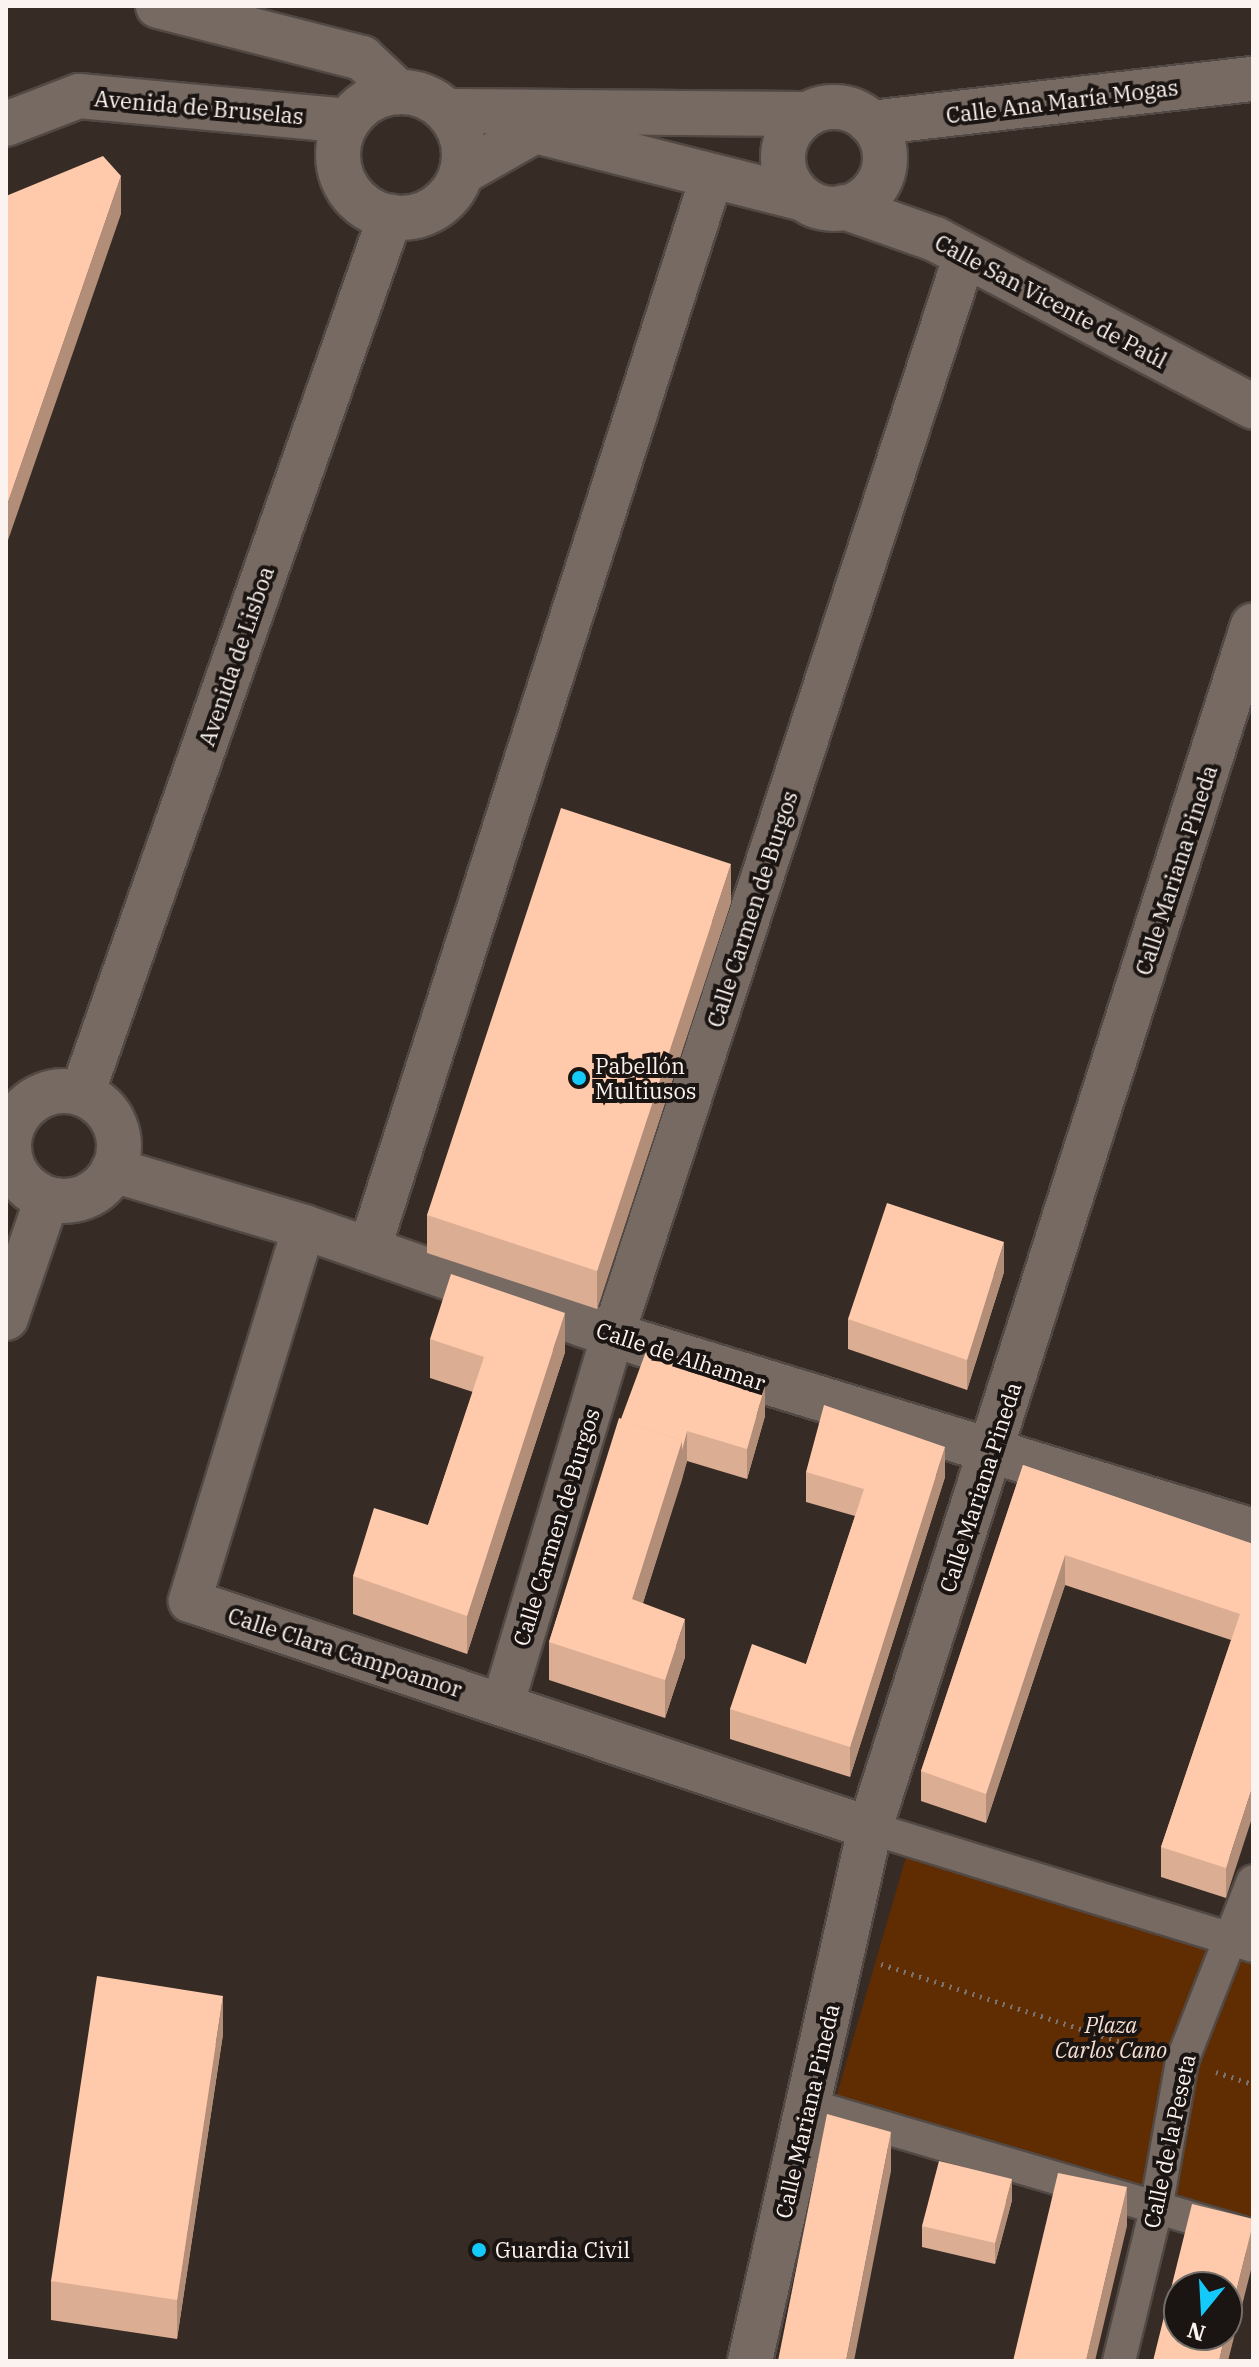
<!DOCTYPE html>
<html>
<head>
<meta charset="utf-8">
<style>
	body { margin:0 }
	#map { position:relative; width:1259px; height:2367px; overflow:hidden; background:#362b25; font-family:"IBM Plex Serif",serif }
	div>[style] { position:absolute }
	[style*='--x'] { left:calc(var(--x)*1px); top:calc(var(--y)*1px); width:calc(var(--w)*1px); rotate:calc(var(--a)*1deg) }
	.green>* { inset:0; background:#602c02 }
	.path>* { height:5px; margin-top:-2.5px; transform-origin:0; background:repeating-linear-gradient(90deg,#7d736e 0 2px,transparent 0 8px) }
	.roads { filter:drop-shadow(2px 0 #524944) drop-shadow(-2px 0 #524944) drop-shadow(0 2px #524944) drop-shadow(0 -2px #524944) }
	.pedestrian>* { height:32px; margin:-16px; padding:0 16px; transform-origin:16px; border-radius:16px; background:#776a62 }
	.minor>* { height:42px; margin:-21px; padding:0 21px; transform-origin:21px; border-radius:21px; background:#776a62 }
	.tertiary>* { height:44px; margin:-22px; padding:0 22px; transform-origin:22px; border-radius:22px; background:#776a62 }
	.tertiary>.ring { margin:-22px; padding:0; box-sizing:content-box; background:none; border:44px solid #776a62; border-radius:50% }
	.wall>* { inset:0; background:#dbae93 }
	.shaded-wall>* { inset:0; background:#b28d78 }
	.building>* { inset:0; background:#ffcaab }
	.dots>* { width:22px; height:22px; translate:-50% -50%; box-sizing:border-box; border:4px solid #1a1512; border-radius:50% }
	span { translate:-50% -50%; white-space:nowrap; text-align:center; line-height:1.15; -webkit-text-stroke:8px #1a1512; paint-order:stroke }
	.street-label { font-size:22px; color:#fbf3ef }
	.poi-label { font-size:22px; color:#fbf3ef }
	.left { translate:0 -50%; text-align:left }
	.park-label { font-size:22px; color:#f6dfd2; font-style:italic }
	.frame { position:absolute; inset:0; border:8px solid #fbf3ef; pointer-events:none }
	.north { position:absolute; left:1163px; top:2271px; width:80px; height:80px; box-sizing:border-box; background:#1a1512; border:2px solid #746e6a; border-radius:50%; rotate:198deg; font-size:22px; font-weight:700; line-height:32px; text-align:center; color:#fbf3ef }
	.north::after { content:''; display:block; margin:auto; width:28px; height:36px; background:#14cafb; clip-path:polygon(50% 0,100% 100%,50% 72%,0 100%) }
</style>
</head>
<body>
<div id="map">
	<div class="green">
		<div style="clip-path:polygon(913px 1833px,1253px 1933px,1253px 2224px,835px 2101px)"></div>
	</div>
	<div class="path">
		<div style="--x:881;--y:1964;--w:282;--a:18"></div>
		<div style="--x:1216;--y:2072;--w:39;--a:18"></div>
	</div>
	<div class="roads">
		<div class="pedestrian">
			<div style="--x:870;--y:1828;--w:401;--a:17.1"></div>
			<div style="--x:808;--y:2105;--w:464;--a:16.4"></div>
			<div style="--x:1119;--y:2361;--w:156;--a:-76.3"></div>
			<div style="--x:1156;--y:2209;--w:150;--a:-80"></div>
			<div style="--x:1182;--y:2061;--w:193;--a:-68.5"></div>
		</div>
		<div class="minor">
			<div style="--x:6;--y:1153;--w:3;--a:-18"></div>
			<div style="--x:304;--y:1227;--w:391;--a:107"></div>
			<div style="--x:190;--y:1601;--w:717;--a:18.46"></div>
			<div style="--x:369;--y:1250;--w:1127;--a:-72.29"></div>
			<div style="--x:503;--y:1703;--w:384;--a:-73.4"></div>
			<div style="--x:613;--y:1335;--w:1136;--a:-71.95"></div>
		</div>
		<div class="tertiary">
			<div style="--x:158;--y:6;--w:211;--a:14.3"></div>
			<div style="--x:362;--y:58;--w:50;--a:43.4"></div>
			<div class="ring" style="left:338px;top:92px;width:82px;height:82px"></div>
			<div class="ring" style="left:783px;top:107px;width:58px;height:58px"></div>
			<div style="--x:447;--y:111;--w:360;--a:0.5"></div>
			<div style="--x:871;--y:123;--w:385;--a:-6.6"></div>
			<div style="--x:6;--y:124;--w:78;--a:-21"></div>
			<div style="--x:79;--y:96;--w:270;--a:5.3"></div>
			<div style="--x:463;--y:172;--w:83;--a:-29.7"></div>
			<div style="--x:535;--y:131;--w:277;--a:14.2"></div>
			<div style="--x:844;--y:207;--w:96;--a:19.4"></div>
			<div style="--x:935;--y:239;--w:360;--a:27.8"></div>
			<div class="ring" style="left:9px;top:1091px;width:66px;height:66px"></div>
			<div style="--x:82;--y:1094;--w:930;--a:-70.65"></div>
			<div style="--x:113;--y:1170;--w:199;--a:16.6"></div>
			<div style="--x:304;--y:1227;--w:327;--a:19.3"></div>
			<div style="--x:613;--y:1335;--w:669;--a:17.03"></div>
			<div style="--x:6;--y:1318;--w:126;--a:-71"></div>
			<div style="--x:750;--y:2361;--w:546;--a:-77.31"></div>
			<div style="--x:870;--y:1828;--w:1262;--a:-72.34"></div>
		</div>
	</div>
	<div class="wall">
		<div style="clip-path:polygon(731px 902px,597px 1309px,427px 1253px,427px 1215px)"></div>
		<div style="clip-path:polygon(1004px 1272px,967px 1390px,848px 1349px,848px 1319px)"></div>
		<div style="clip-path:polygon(430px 1339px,565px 1352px,467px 1654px,353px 1614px,353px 1576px,428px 1525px,473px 1392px,430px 1378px)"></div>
		<div style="clip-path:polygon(765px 1416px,747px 1479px,687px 1461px,643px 1603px,685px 1657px,665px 1718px,549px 1680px,549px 1642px,621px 1419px)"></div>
		<div style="clip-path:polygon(1023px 1465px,1253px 1544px,1226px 1898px,1161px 1877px,1161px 1847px,1231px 1640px,1065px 1585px,986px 1823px,921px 1801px,921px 1771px)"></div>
		<div style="clip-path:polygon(806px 1472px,945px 1477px,850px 1777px,730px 1739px,730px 1709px,806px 1664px,855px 1516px,806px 1502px)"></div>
		<div style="clip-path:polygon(223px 2034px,177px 2339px,51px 2320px,51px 2281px)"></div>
		<div style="clip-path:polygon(1012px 2200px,995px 2264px,922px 2247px,922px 2226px)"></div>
	</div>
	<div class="shaded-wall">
		<div style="clip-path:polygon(121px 176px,121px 214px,6px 546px,6px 508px)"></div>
		<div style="clip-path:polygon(731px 864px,731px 902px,597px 1309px,597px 1271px)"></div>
		<div style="clip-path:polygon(1004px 1242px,1004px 1272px,967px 1390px,967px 1360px)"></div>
		<div style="clip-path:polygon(565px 1313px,565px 1352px,467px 1654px,467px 1616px)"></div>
		<div style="clip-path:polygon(765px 1386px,765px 1416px,747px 1479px,747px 1449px)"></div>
		<div style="clip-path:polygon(687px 1431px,687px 1461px,682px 1480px,682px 1450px)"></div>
		<div style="clip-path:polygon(682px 1441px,682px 1480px,632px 1637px,632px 1599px)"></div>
		<div style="clip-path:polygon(945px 1447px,945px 1477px,850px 1777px,850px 1747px)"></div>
		<div style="clip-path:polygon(1065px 1555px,1065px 1585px,986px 1823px,986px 1794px)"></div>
		<div style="clip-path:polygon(685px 1619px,685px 1657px,665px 1718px,665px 1680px)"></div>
		<div style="clip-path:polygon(1253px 1785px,1253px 1815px,1226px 1898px,1226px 1868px)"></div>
		<div style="clip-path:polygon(223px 1996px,223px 2034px,177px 2339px,177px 2300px)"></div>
		<div style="clip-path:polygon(891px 2132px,891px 2171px,854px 2361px,846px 2361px)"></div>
		<div style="clip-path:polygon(1012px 2179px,1012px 2200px,995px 2264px,995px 2243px)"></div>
		<div style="clip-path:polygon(1127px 2187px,1127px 2226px,1095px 2361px,1086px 2361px)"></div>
		<div style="clip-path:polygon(1253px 2224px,1253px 2262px,1228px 2361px,1219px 2361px,1225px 2335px,1227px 2335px,1227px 2328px)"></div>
	</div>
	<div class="building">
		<div style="clip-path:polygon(103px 156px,121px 176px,6px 508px,6px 196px)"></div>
		<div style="clip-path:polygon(561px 808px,731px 864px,597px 1271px,427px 1215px)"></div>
		<div style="clip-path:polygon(887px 1203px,1004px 1242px,967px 1360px,848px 1319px)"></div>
		<div style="clip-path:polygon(451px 1274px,565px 1313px,467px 1616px,353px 1576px,374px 1508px,428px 1525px,484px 1357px,430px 1339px)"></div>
		<div style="clip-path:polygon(648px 1346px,765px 1386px,747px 1449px,687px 1431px,682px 1450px,682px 1441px,621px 1419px)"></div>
		<div style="clip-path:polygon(824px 1405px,945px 1447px,850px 1747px,730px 1709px,752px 1644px,806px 1664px,864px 1489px,806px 1472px)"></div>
		<div style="clip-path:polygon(619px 1418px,682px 1441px,632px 1599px,685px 1619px,665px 1680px,549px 1642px)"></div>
		<div style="clip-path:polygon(1023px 1465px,1253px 1544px,1253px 1785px,1226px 1868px,1161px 1847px,1240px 1614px,1065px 1555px,986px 1794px,921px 1771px)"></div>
		<div style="clip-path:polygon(97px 1976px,223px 1996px,177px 2300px,51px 2281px)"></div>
		<div style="clip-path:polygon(827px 2114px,891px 2132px,846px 2361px,778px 2361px)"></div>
		<div style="clip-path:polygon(939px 2161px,1012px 2179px,995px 2243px,922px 2226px)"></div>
		<div style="clip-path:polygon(1058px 2173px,1127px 2187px,1086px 2361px,1013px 2361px)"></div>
		<div style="clip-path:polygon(1192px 2204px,1253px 2219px,1253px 2224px,1227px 2328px,1227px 2287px,1179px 2287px,1179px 2335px,1225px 2335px,1219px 2361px,1153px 2361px)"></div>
	</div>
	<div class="dots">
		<div style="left:579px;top:1078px;background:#14cafb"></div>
		<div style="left:479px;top:2250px;background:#14cafb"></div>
	</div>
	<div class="street-label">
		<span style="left:1062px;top:101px;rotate:-7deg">Calle Ana María Mogas</span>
		<span style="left:199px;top:107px;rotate:5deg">Avenida de Bruselas</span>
		<span style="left:1051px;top:301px;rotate:28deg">Calle San Vicente de Paúl</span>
		<span style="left:236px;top:656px;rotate:-71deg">Avenida de Lisboa</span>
		<span style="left:1176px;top:870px;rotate:-72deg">Calle Mariana Pineda</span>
		<span style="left:752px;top:909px;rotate:-72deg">Calle Carmen de Burgos</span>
		<span style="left:681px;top:1356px;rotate:18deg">Calle de Alhamar</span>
		<span style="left:980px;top:1487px;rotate:-72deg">Calle Mariana Pineda</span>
		<span style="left:556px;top:1527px;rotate:-73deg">Calle Carmen de Burgos</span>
		<span style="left:345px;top:1652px;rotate:18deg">Calle Clara Campoamor</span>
		<span style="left:807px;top:2111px;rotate:-77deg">Calle Mariana Pineda</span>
		<span style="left:1169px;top:2141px;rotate:-78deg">Calle de la Peseta</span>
	</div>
	<div class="poi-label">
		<span class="left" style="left:595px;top:1078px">Pabellón<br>Multiusos</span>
		<span class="left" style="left:495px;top:2250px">Guardia Civil</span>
	</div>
	<div class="park-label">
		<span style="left:1111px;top:2037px">Plaza<br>Carlos Cano</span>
	</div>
	<div class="frame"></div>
	<div class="north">N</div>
</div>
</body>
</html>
